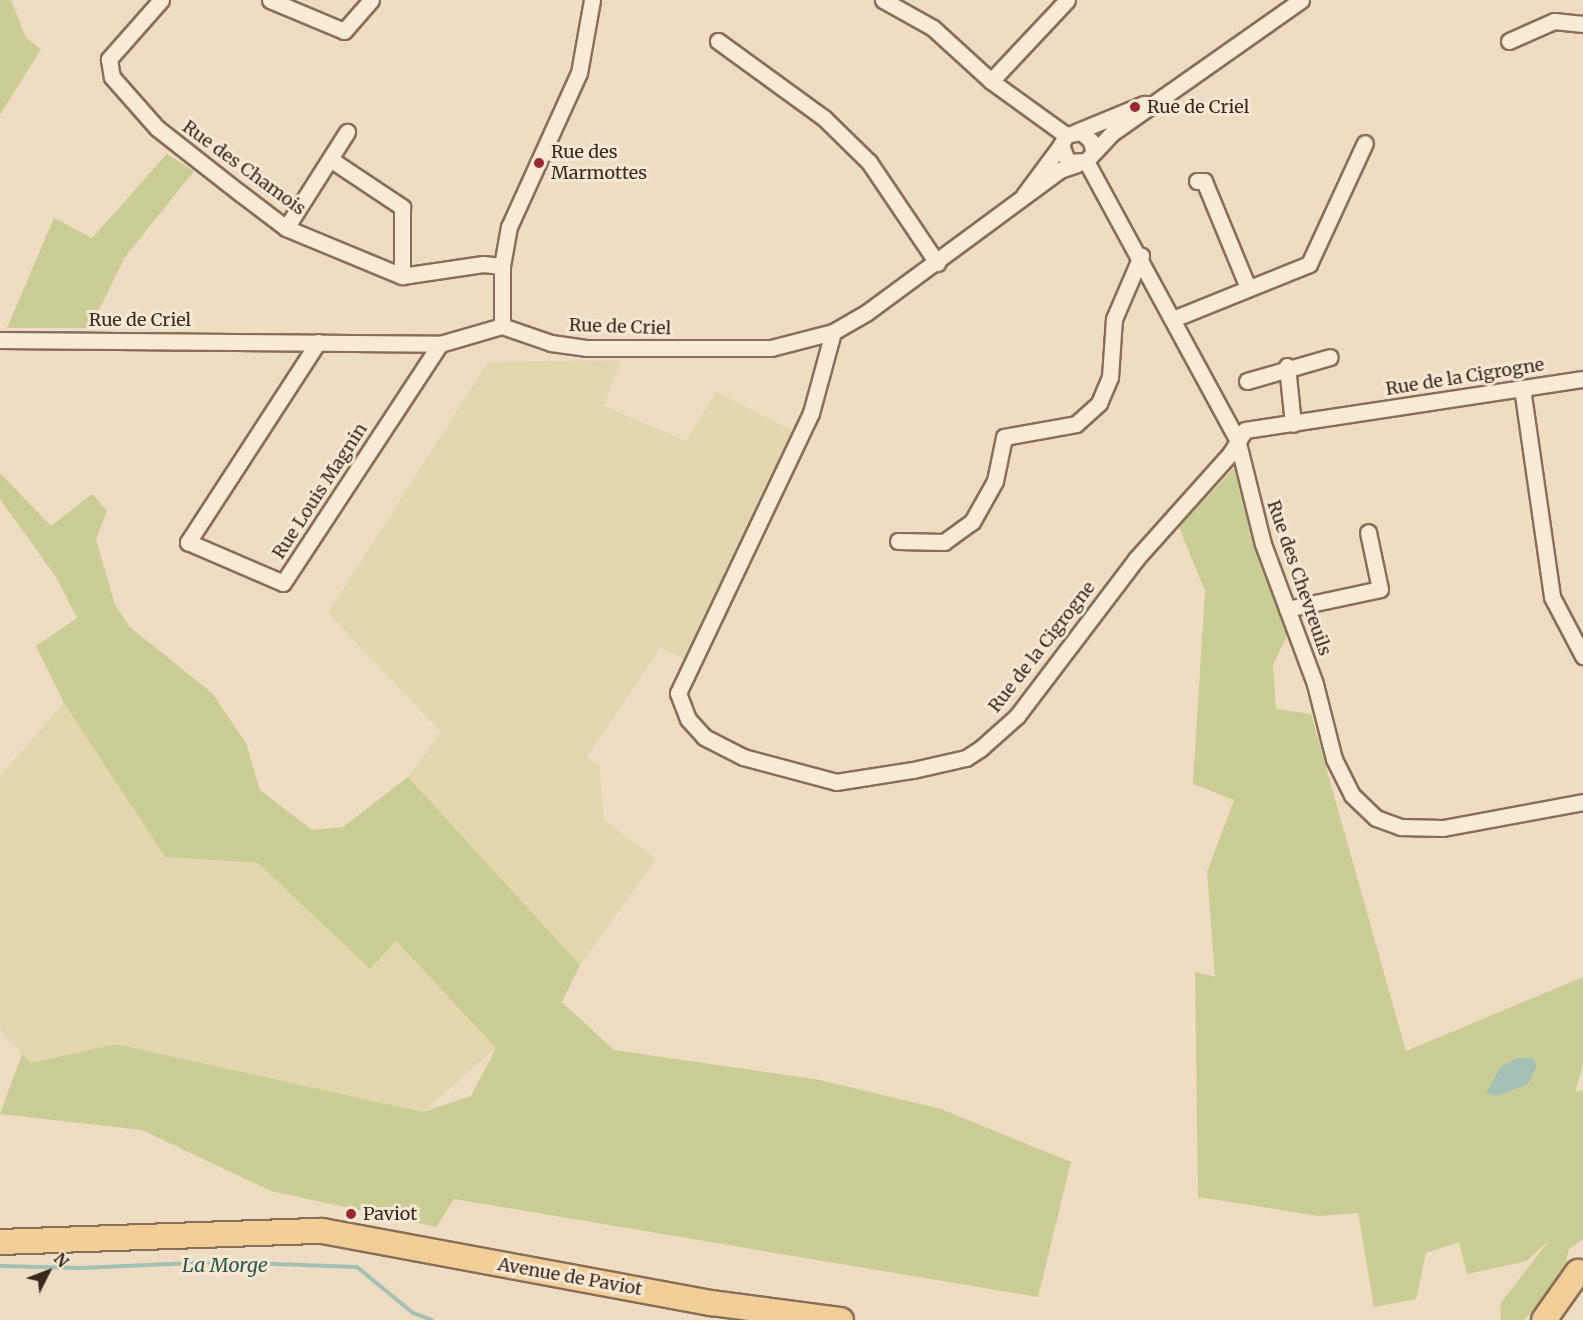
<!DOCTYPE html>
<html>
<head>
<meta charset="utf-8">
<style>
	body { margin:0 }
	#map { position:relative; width:1583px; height:1320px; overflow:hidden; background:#eeddc2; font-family:Merriweather,serif }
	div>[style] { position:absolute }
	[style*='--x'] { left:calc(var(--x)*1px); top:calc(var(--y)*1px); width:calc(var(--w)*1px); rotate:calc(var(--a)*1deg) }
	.farmland>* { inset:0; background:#e4d7af }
	.green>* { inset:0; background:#cbcd96 }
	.water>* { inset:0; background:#a4c1b6 }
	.stream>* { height:4px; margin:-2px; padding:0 2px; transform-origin:2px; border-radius:2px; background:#a4c1b6 }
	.roads { filter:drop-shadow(2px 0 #896e59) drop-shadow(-2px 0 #896e59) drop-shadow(0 2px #896e59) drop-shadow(0 -2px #896e59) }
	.minor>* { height:15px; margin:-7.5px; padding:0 7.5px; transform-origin:7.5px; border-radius:7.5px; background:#f9ebd5 }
	.primary>* { height:24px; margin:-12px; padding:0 12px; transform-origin:12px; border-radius:12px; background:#f2cf99 }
	.dots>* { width:16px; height:16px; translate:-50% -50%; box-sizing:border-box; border:3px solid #f6e8d2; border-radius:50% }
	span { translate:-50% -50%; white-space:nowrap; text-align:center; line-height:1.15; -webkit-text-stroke:6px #f6e8d2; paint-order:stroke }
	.poi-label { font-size:18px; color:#38281d }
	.left { translate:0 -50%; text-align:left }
	.street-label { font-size:18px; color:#38281d }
	.water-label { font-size:20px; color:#2c5852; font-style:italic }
	.north { position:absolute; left:18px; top:1242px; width:60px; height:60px; -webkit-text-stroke:4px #f6e8d2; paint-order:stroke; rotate:48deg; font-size:16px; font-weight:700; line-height:24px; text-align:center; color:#38281d }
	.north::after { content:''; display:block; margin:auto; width:21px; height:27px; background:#38281d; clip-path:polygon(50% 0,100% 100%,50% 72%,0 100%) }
</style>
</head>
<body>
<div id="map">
	<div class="farmland">
		<div style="clip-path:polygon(621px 360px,604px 406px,686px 441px,716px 392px,795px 432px,684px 659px,661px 647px,587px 757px,600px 767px,604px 820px,656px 859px,580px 965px,408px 777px,441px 732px,328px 613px,488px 362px)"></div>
		<div style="clip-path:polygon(64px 703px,165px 857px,258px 863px,370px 969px,396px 941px,496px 1048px,423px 1112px,116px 1044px,31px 1063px,0 1030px,0 776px)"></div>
	</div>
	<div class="green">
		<div style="clip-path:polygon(0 0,11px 0,26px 38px,41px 49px,0 115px)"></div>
		<div style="clip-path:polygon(167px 154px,194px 171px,125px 257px,90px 328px,7px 328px,54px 218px,92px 238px)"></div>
		<div style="clip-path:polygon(1235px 467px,1288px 633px,1273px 665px,1276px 709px,1311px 714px,1406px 1051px,1583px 977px,1583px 1065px,1575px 1092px,1583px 1090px,1583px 1239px,1569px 1249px,1563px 1274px,1524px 1320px,1501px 1320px,1500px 1304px,1551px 1238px,1527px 1261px,1467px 1274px,1459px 1242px,1426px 1253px,1416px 1299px,1374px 1307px,1358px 1213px,1319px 1216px,1198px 1197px,1195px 972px,1215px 977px,1207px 872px,1234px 800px,1193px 784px,1205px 591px,1179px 527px)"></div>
		<div style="clip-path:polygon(0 473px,51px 526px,92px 494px,107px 511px,96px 539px,115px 605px,130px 627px,212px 693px,246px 743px,260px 790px,312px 830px,343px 827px,408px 777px,580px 965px,562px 1002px,614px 1050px,820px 1080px,941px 1109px,1071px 1162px,1038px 1297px,454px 1199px,436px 1227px,271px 1191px,142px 1130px,0 1114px,22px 1054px,31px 1063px,116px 1044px,423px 1112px,471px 1096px,496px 1048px,396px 941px,370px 969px,258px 863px,165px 857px,64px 703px,36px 646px,77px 618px,56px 577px,0 499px)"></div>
	</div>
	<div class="water">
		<div style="clip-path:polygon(1517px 1058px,1533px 1058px,1537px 1065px,1527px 1085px,1496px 1096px,1486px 1093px,1500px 1068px)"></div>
	</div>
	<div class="stream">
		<div style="--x:0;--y:1266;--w:81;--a:1.4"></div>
		<div style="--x:81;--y:1268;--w:134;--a:-2.6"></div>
		<div style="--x:215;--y:1262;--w:142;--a:2"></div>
		<div style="--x:357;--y:1267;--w:72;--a:39.4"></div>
		<div style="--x:413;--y:1313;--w:20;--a:20"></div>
	</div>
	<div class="roads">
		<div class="minor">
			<div style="--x:161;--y:0;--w:79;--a:131.4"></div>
			<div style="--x:109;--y:59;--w:18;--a:81"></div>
			<div style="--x:112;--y:77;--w:68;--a:48.6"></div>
			<div style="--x:157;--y:128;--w:105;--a:38.1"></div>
			<div style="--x:240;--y:193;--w:58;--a:37.3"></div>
			<div style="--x:286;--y:228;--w:126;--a:22.5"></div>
			<div style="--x:402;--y:276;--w:82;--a:-8.4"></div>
			<div style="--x:483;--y:264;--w:19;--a:6"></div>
			<div style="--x:270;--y:0;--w:80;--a:22.7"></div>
			<div style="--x:344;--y:31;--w:41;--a:-48.9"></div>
			<div style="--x:883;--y:0;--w:57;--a:29.2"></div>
			<div style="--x:933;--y:28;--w:79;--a:42.4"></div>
			<div style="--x:991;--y:81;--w:92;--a:35.8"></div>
			<div style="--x:718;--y:41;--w:131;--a:36"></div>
			<div style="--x:824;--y:118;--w:63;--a:44.4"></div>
			<div style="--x:869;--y:162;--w:122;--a:56"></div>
			<div style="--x:1509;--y:41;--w:49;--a:-24"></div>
			<div style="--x:1554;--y:21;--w:29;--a:6"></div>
			<div style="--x:991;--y:81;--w:111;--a:-46.8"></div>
			<div style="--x:1076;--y:132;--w:74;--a:-22.4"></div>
			<div style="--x:1093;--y:150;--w:9;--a:-103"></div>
			<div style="--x:1091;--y:141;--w:13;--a:-138"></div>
			<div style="--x:1081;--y:132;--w:15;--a:169"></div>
			<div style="--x:1066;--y:135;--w:11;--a:117"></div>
			<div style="--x:1061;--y:145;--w:18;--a:68"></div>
			<div style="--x:1068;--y:162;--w:18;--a:-3"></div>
			<div style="--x:1086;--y:161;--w:38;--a:-47"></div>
			<div style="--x:1112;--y:133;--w:231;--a:-35.1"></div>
			<div style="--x:330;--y:159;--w:87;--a:33.7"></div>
			<div style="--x:402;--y:207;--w:69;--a:90"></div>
			<div style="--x:1086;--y:161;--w:316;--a:61.5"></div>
			<div style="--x:1237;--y:439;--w:108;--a:76.1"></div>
			<div style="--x:1263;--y:544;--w:149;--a:69.6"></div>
			<div style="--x:1315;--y:684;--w:77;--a:75.8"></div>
			<div style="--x:1334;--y:759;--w:40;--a:63.4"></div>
			<div style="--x:1352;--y:795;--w:33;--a:44"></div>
			<div style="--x:1376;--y:818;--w:27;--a:20"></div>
			<div style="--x:1401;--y:827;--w:42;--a:1.4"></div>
			<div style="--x:1443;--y:828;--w:142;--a:-10.5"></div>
			<div style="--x:1197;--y:181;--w:7;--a:0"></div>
			<div style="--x:1204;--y:181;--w:116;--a:67.6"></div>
			<div style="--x:1024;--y:195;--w:62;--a:-53.5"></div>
			<div style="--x:286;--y:228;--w:114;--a:-57.6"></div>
			<div style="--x:1173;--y:319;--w:147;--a:-22"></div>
			<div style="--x:1309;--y:264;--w:133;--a:-65.2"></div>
			<div style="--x:502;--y:326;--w:60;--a:-90"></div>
			<div style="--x:502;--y:266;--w:40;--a:-80"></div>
			<div style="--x:509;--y:227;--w:169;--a:-65.6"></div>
			<div style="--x:579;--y:73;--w:74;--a:-79.9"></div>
			<div style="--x:833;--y:332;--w:84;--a:105.2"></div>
			<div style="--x:811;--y:413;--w:310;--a:115.4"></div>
			<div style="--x:678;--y:693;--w:28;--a:69"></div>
			<div style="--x:688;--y:719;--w:24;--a:48"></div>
			<div style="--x:704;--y:737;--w:44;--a:27.1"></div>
			<div style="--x:743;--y:757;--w:96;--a:15"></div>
			<div style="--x:836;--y:782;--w:78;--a:-8.9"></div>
			<div style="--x:913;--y:770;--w:54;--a:-12.8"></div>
			<div style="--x:966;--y:758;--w:17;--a:-33"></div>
			<div style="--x:980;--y:749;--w:50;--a:-41.7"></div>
			<div style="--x:1017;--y:716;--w:197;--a:-52.8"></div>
			<div style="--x:1136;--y:559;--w:141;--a:-48.2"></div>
			<div style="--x:1230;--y:454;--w:28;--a:-58"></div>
			<div style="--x:1245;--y:430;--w:342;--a:-8.6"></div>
			<div style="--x:0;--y:340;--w:440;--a:0.5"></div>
			<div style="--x:440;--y:344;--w:65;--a:-16.2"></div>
			<div style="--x:502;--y:326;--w:52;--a:19.1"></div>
			<div style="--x:551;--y:343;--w:35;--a:8"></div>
			<div style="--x:586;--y:348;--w:185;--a:0"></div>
			<div style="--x:771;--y:348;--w:64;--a:-14.5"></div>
			<div style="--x:833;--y:332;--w:38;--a:-30"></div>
			<div style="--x:866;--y:313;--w:241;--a:-36.4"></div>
			<div style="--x:1060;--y:170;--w:18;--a:-19"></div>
			<div style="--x:318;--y:342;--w:239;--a:123"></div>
			<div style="--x:188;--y:542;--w:103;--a:23.3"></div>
			<div style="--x:283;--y:583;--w:286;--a:-56.7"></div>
			<div style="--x:1287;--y:366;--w:58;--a:84.1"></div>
			<div style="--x:1247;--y:381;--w:86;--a:-16.1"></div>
			<div style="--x:1522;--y:388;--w:211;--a:81.8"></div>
			<div style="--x:1552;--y:597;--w:67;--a:62.3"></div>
			<div style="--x:898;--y:541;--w:46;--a:1.2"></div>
			<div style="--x:944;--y:542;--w:34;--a:-36"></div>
			<div style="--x:972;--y:522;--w:47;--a:-60.7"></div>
			<div style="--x:995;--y:481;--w:45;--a:-78.4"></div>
			<div style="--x:1004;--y:437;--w:73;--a:-10.2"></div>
			<div style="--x:1076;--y:424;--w:31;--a:-42"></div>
			<div style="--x:1099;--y:403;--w:28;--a:-67"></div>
			<div style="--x:1110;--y:377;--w:58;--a:-86.1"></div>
			<div style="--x:1114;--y:319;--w:69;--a:-66.8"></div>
			<div style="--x:1287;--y:609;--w:95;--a:-12.1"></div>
			<div style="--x:1380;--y:589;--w:58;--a:-101.9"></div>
		</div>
		<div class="primary">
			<div style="--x:0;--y:1242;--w:322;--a:-2"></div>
			<div style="--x:322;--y:1231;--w:396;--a:10.5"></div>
			<div style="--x:711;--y:1303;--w:131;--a:7.5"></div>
			<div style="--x:1544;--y:1320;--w:59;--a:-54.7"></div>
		</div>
	</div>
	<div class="dots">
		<div style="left:1135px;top:107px;background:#982832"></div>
		<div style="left:539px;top:163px;background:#982832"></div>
		<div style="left:351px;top:1214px;background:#982832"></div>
	</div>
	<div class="poi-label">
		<span class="left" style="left:1147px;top:107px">Rue de Criel</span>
		<span class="left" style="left:551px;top:163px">Rue des<br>Marmottes</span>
		<span class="left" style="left:363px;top:1214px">Paviot</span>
	</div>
	<div class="street-label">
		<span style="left:244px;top:168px;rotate:36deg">Rue des Chamois</span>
		<span style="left:140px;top:320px">Rue de Criel</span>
		<span style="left:620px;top:327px;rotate:2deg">Rue de Criel</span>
		<span style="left:1465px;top:377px;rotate:-9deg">Rue de la Cigrogne</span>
		<span style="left:320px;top:491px;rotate:-57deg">Rue Louis Magnin</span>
		<span style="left:1299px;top:578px;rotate:71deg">Rue des Chevreuils</span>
		<span style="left:1042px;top:647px;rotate:-52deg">Rue de la Cigrogne</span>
		<span style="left:570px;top:1277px;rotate:10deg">Avenue de Paviot</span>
	</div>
	<div class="water-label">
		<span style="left:225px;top:1264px">La Morge</span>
	</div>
	<div class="north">N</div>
</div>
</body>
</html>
